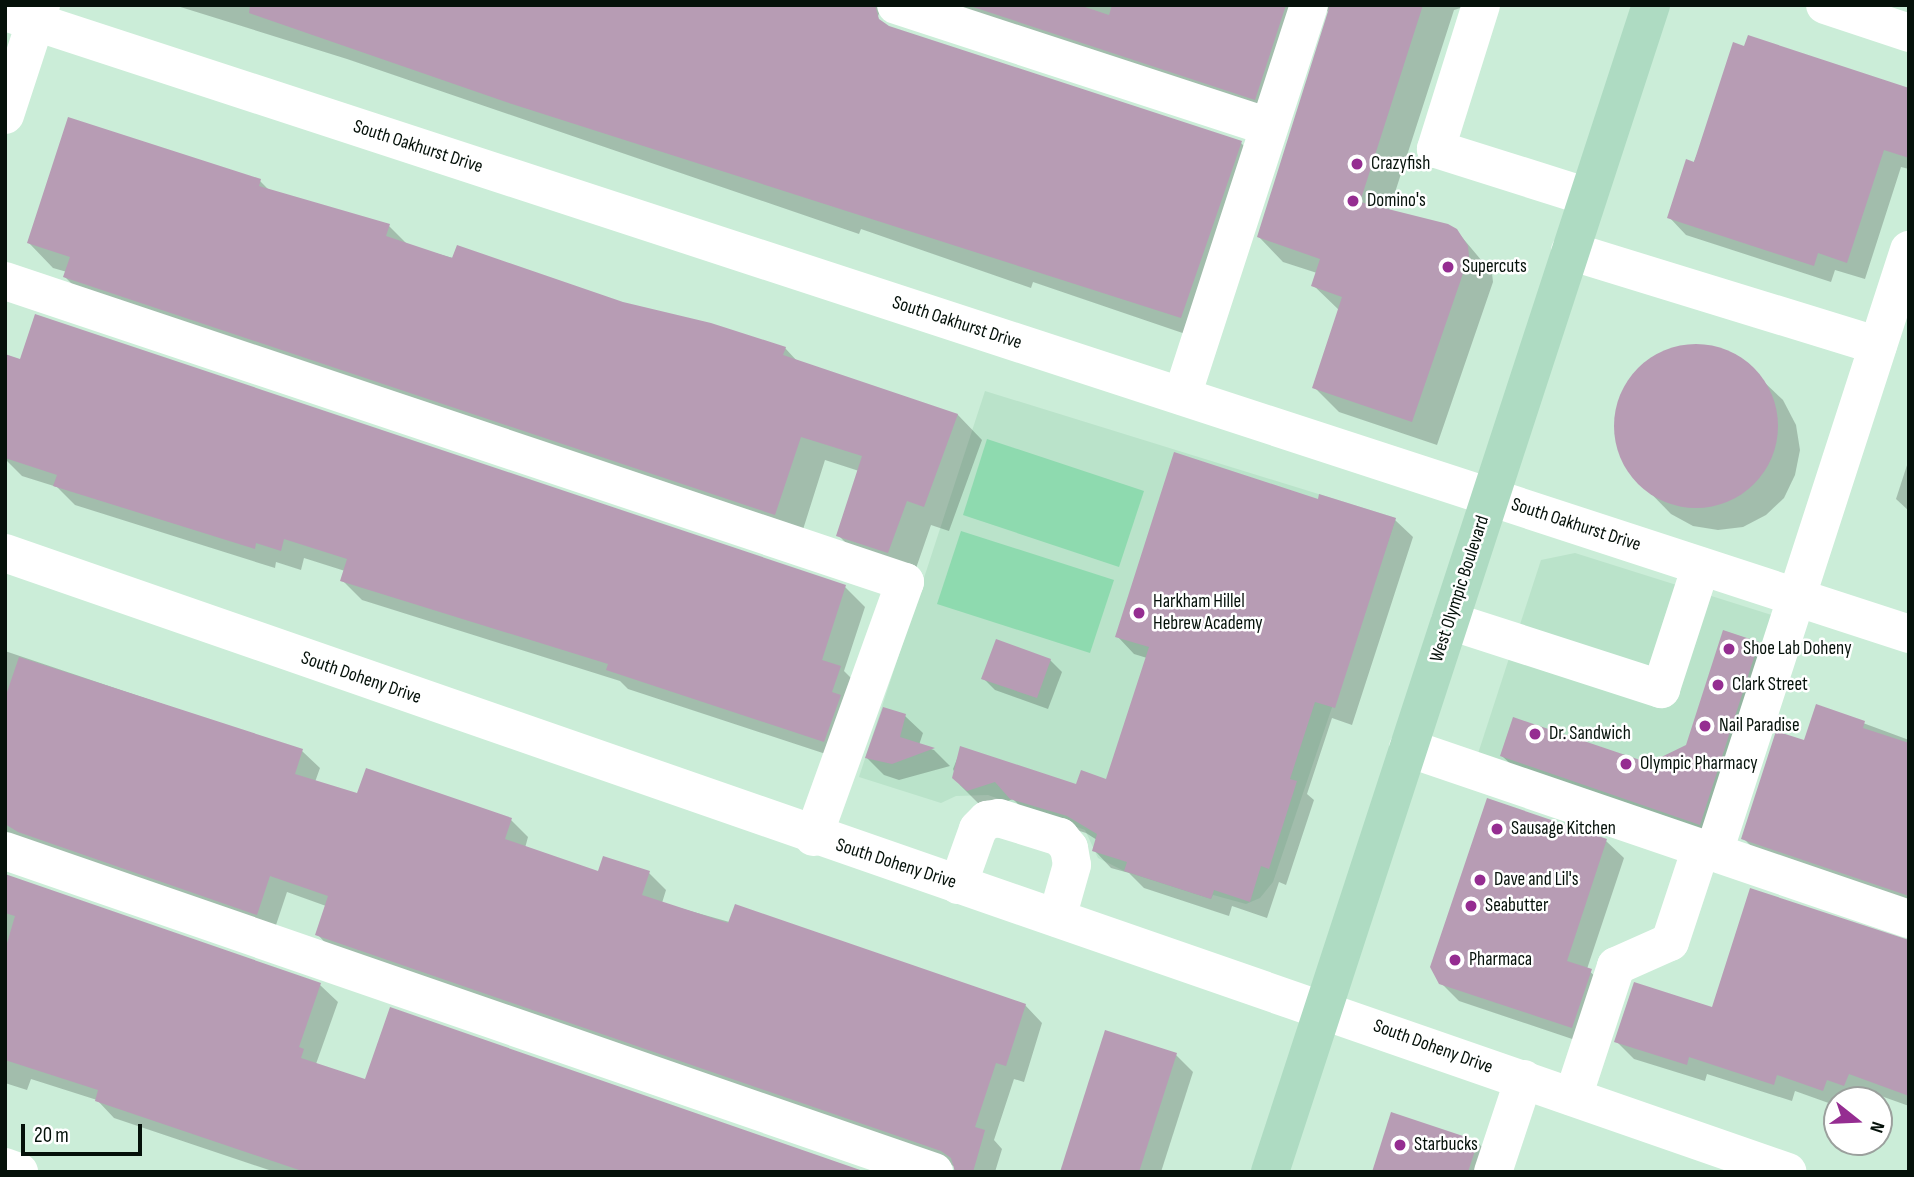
<!DOCTYPE html>
<html>
<head>
<meta charset="utf-8">
<style>
	body { margin:0 }
	#map { position:relative; width:1914px; height:1177px; overflow:hidden; background:#cbedd8; font-family:"Sofia Sans Condensed",sans-serif }
	div>[style] { position:absolute }
	[style*='--x'] { left:calc(var(--x)*1px); top:calc(var(--y)*1px); width:calc(var(--w)*1px); rotate:calc(var(--a)*1deg) }
	.built>* { inset:0; background:#bae3ca }
	.green>* { inset:0; background:#8edaaf }
	.shadow>* { inset:0; background:#0003 }
	.building>* { inset:0; background:#b79cb4 }
	.round { border-radius:50% }
	.minor>* { height:38px; margin:-19px; padding:0 19px; transform-origin:19px; border-radius:19px; background:#fff }
	.major>* { height:38px; margin:-19px; padding:0 19px; transform-origin:19px; border-radius:19px; background:#aedbc2 }
	.dots>* { width:19px; height:19px; translate:-50% -50%; box-sizing:border-box; border:4px solid #fff; border-radius:50% }
	span { translate:-50% -50%; white-space:nowrap; text-align:center; line-height:1.15; -webkit-text-stroke:5px #fff; paint-order:stroke }
	.street-label { font-size:19px; color:#05110a }
	.poi-label { font-size:19px; color:#05110a }
	.left { translate:0 -50%; text-align:left }
	.frame { position:absolute; inset:0; border:7px solid #05110a; pointer-events:none }
	.north { position:absolute; left:1823px; top:1086px; width:70px; height:70px; box-sizing:border-box; background:#fff; border:2px solid #9ba09d; border-radius:50%; rotate:108deg; font-size:19px; font-weight:700; line-height:28px; text-align:center; color:#05110a }
	.north::after { content:''; display:block; margin:auto; width:24px; height:32px; background:#952d91; clip-path:polygon(50% 0,100% 100%,50% 72%,0 100%) }
	.scale { position:absolute; left:21px; top:1124px; width:121px; height:32px; box-sizing:border-box; border:4px solid #05110a; border-top:0; padding-left:9px; font-size:21px; line-height:24px; white-space:nowrap; color:#05110a; -webkit-text-stroke:5px #fff; paint-order:stroke }
</style>
</head>
<body>
<div id="map">
	<div class="built">
		<div style="clip-path:polygon(985px 391px,1396px 518px,1273px 882px,1260px 898px,1246px 904px,1213px 895px,1211px 899px,1124px 871px,1098px 858px,1085px 830px,988px 795px,956px 796px,941px 803px,859px 777px)"></div>
		<div style="clip-path:polygon(1575px 553px,1778px 617px,1710px 845px,1474px 766px,1541px 560px)"></div>
	</div>
	<div class="green">
		<div style="clip-path:polygon(987px 439px,1144px 491px,1119px 567px,963px 515px)"></div>
		<div style="clip-path:polygon(961px 531px,1114px 580px,1090px 653px,937px 604px)"></div>
	</div>
	<div class="shadow">
		<div style="clip-path:polygon(174px 5px,882px 5px,875px 25px,1241px 143px,1265px 167px,1206px 341px,1033px 282px,1031px 288px,861px 229px,859px 234px,347px 59px)"></div>
		<div style="clip-path:polygon(940px 5px,1470px 5px,1454px 10px,1389px 211px,1456px 230px,1492px 273px,1493px 282px,1437px 445px,1339px 412px,1314px 387px,1340px 311px,1313px 285px,1317px 273px,1283px 262px,1259px 237px,1332px 8px,1313px 22px,1280px 123px)"></div>
		<div style="clip-path:polygon(1745px 48px,1909px 90px,1909px 169px,1901px 167px,1865px 279px,1835px 270px,1831px 282px,1686px 235px,1669px 217px)"></div>
		<div style="clip-path:polygon(260px 181px,270px 191px,389px 226px,409px 246px,785px 348px,798px 362px,958px 415px,982px 440px,949px 531px,931px 525px,913px 577px,863px 560px,838px 535px,859px 471px,825px 460px,800px 539px,90px 302px,65px 277px,67px 272px,53px 268px,29px 243px)"></div>
		<div style="clip-path:polygon(1686px 345px,1713px 347px,1739px 358px,1783px 400px,1796px 425px,1800px 450px,1795px 475px,1784px 498px,1766px 515px,1743px 527px,1718px 530px,1693px 526px,1671px 514px,1630px 472px,1619px 450px,1615px 422px,1622px 395px,1637px 371px,1659px 354px)"></div>
		<div style="clip-path:polygon(5px 447px,845px 587px,865px 607px,844px 671px,860px 687px,844px 760px,628px 689px,620px 681px,362px 600px,342px 580px,345px 571px,304px 558px,301px 570px,276px 562px,275px 568px,75px 505px,57px 487px,22px 476px,5px 459px)"></div>
		<div style="clip-path:polygon(1909px 459px,1909px 511px,1896px 499px)"></div>
		<div style="clip-path:polygon(1319px 501px,1395px 520px,1413px 537px,1352px 725px,1332px 718px,1307px 794px,1314px 800px,1286px 885px,1279px 882px,1267px 918px,1232px 906px,1229px 916px,1144px 888px,1129px 873px,1111px 868px,1094px 850px,1097px 840px,1086px 833px,1029px 815px,1013px 799px,990px 808px,978px 803px,960px 785px,953px 769px,961px 749px,1077px 786px,1107px 781px,1147px 658px,1134px 654px,1117px 636px)"></div>
		<div style="clip-path:polygon(1758px 644px,1775px 661px,1717px 841px,1520px 773px,1502px 756px,1649px 765px,1688px 746px)"></div>
		<div style="clip-path:polygon(5px 651px,302px 751px,320px 768px,315px 782px,358px 795px,511px 820px,528px 837px,525px 848px,599px 874px,649px 873px,666px 890px,662px 903px,1025px 1005px,1042px 1023px,1024px 1082px,1014px 1079px,994px 1140px,1002px 1149px,995px 1172px,955px 1172px,954px 1166px,334px 952px,317px 934px,326px 906px,287px 892px,274px 931px,5px 835px)"></div>
		<div style="clip-path:polygon(1050px 660px,1062px 672px,1048px 709px,995px 690px,983px 678px)"></div>
		<div style="clip-path:polygon(1817px 706px,1909px 740px,1909px 906px,1761px 856px,1743px 838px,1805px 742px)"></div>
		<div style="clip-path:polygon(905px 716px,923px 733px,919px 745px,934px 750px,950px 766px,899px 780px,884px 775px,867px 758px)"></div>
		<div style="clip-path:polygon(1606px 841px,1624px 858px,1587px 969px,1608px 988px,1590px 1045px,1459px 1001px,1441px 983px)"></div>
		<div style="clip-path:polygon(5px 879px,320px 985px,338px 1002px,316px 1064px,366px 1081px,861px 1172px,275px 1172px,114px 1118px,97px 1100px,31px 1079px,27px 1090px,5px 1083px)"></div>
		<div style="clip-path:polygon(1909px 942px,1909px 1106px,1867px 1091px,1863px 1100px,1845px 1096px,1837px 1100px,1837px 1106px,1795px 1091px,1792px 1101px,1707px 1074px,1705px 1081px,1634px 1059px,1616px 1041px)"></div>
		<div style="clip-path:polygon(1176px 1055px,1193px 1072px,1161px 1172px,1061px 1172px)"></div>
		<div style="clip-path:polygon(1477px 1142px,1495px 1160px,1491px 1172px,1374px 1172px)"></div>
	</div>
	<div class="building">
		<div style="clip-path:polygon(250px 5px,875px 5px,879px 19px,889px 26px,1242px 141px,1181px 318px,506px 102px,249px 13px)"></div>
		<div style="clip-path:polygon(967px 5px,1079px 5px,1109px 15px,1112px 5px,1286px 5px,1255px 100px)"></div>
		<div style="clip-path:polygon(1330px 5px,1423px 5px,1360px 202px,1448px 224px,1457px 229px,1468px 246px,1469px 256px,1412px 422px,1312px 388px,1342px 297px,1311px 286px,1320px 259px,1257px 237px)"></div>
		<div style="clip-path:polygon(1748px 35px,1909px 88px,1909px 158px,1884px 150px,1847px 263px,1818px 253px,1814px 266px,1667px 218px,1686px 159px,1694px 162px,1733px 42px,1744px 46px)"></div>
		<div style="clip-path:polygon(68px 117px,261px 179px,259px 186px,390px 224px,386px 236px,452px 258px,457px 245px,623px 302px,711px 323px,786px 347px,783px 355px,958px 414px,924px 507px,907px 501px,888px 553px,836px 536px,862px 456px,801px 437px,775px 515px,63px 277px,70px 257px,27px 243px)"></div>
		<div style="clip-path:polygon(35px 314px,846px 585px,822px 660px,841px 666px,832px 692px,841px 695px,824px 742px,606px 670px,608px 664px,340px 581px,347px 559px,284px 539px,281px 551px,256px 543px,255px 549px,53px 486px,57px 475px,5px 458px,5px 354px,20px 359px)"></div>
		<div class="round" style="left:1614px;top:344px;width:164px;height:164px"></div>
		<div style="clip-path:polygon(1174px 452px,1318px 499px,1319px 494px,1396px 518px,1335px 708px,1315px 702px,1290px 779px,1297px 781px,1269px 869px,1261px 866px,1250px 902px,1214px 890px,1211px 899px,1124px 871px,1127px 862px,1092px 851px,1097px 834px,1067px 816px,1010px 799px,995px 782px,967px 791px,952px 778px,960px 746px,1076px 784px,1081px 770px,1106px 779px,1149px 647px,1115px 637px)"></div>
		<div style="clip-path:polygon(1723px 630px,1759px 642px,1700px 825px,1500px 756px,1513px 717px,1649px 763px,1686px 745px)"></div>
		<div style="clip-path:polygon(996px 639px,1051px 659px,1037px 698px,981px 679px)"></div>
		<div style="clip-path:polygon(19px 657px,303px 749px,295px 774px,357px 793px,366px 768px,512px 818px,505px 839px,598px 871px,603px 856px,650px 871px,642px 895px,728px 923px,735px 904px,1026px 1004px,1006px 1066px,996px 1063px,975px 1127px,985px 1130px,973px 1172px,955px 1172px,951px 1158px,941px 1151px,315px 935px,328px 896px,270px 876px,257px 915px,18px 832px,5px 824px,5px 698px)"></div>
		<div style="clip-path:polygon(1816px 704px,1865px 721px,1863px 728px,1909px 743px,1909px 896px,1741px 839px,1776px 731px,1804px 740px)"></div>
		<div style="clip-path:polygon(883px 707px,906px 714px,900px 737px,935px 748px,892px 764px,865px 758px)"></div>
		<div style="clip-path:polygon(1487px 798px,1607px 839px,1567px 961px,1592px 969px,1572px 1028px,1439px 984px,1430px 967px)"></div>
		<div style="clip-path:polygon(5px 874px,321px 983px,299px 1047px,304px 1049px,301px 1058px,365px 1079px,390px 1007px,866px 1172px,305px 1172px,95px 1101px,98px 1090px,5px 1060px,5px 950px,15px 916px,5px 913px)"></div>
		<div style="clip-path:polygon(1750px 888px,1909px 940px,1909px 1096px,1849px 1074px,1844px 1086px,1827px 1080px,1823px 1091px,1777px 1075px,1774px 1085px,1689px 1057px,1687px 1065px,1614px 1042px,1634px 982px,1712px 1007px)"></div>
		<div style="clip-path:polygon(1105px 1030px,1177px 1053px,1139px 1172px,1060px 1172px)"></div>
		<div style="clip-path:polygon(1391px 1112px,1478px 1141px,1468px 1172px,1372px 1172px)"></div>
	</div>
	<div class="minor">
		<div style="--x:896;--y:5;--w:392;--a:18.1"></div>
		<div style="--x:1481;--y:5;--w:151;--a:107.4"></div>
		<div style="--x:1436;--y:149;--w:159;--a:17.5"></div>
		<div style="--x:1825;--y:5;--w:89;--a:18.4"></div>
		<div style="--x:5;--y:12;--w:2003;--a:18.09"></div>
		<div style="--x:5;--y:115;--w:116;--a:-71.9"></div>
		<div style="--x:1570;--y:251;--w:322;--a:17.1"></div>
		<div style="--x:5;--y:281;--w:949;--a:18.49"></div>
		<div style="--x:905;--y:582;--w:271;--a:109.8"></div>
		<div style="--x:1182;--y:396;--w:411;--a:-72"></div>
		<div style="--x:5;--y:553;--w:1887;--a:19.15"></div>
		<div style="--x:1450;--y:621;--w:222;--a:17.9"></div>
		<div style="--x:1661;--y:689;--w:129;--a:-72"></div>
		<div style="--x:1408;--y:748;--w:529;--a:18.85"></div>
		<div style="--x:5;--y:851;--w:983;--a:19.06"></div>
		<div style="--x:1714;--y:852;--w:633;--a:-72.05"></div>
		<div style="--x:958;--y:885;--w:59;--a:-70.3"></div>
		<div style="--x:978;--y:829;--w:13;--a:-45"></div>
		<div style="--x:987;--y:820;--w:12;--a:-9"></div>
		<div style="--x:999;--y:818;--w:64;--a:17.3"></div>
		<div style="--x:1060;--y:837;--w:14;--a:51"></div>
		<div style="--x:1069;--y:848;--w:17;--a:80"></div>
		<div style="--x:1072;--y:865;--w:55;--a:105.8"></div>
		<div style="--x:1573;--y:1097;--w:138;--a:-71.8"></div>
		<div style="--x:1616;--y:966;--w:59;--a:-24"></div>
		<div style="--x:1670;--y:942;--w:99;--a:-71.7"></div>
		<div style="--x:5;--y:1167;--w:15;--a:20"></div>
		<div style="--x:1493;--y:1172;--w:98;--a:-71.6"></div>
	</div>
	<div class="major">
		<div style="--x:1270;--y:1172;--w:1228;--a:-71.92"></div>
	</div>
	<div class="dots">
		<div style="left:1357px;top:164px;background:#952d91"></div>
		<div style="left:1353px;top:201px;background:#952d91"></div>
		<div style="left:1448px;top:267px;background:#952d91"></div>
		<div style="left:1139px;top:613px;background:#952d91"></div>
		<div style="left:1729px;top:649px;background:#952d91"></div>
		<div style="left:1718px;top:685px;background:#952d91"></div>
		<div style="left:1705px;top:726px;background:#952d91"></div>
		<div style="left:1535px;top:734px;background:#952d91"></div>
		<div style="left:1626px;top:764px;background:#952d91"></div>
		<div style="left:1497px;top:829px;background:#952d91"></div>
		<div style="left:1480px;top:880px;background:#952d91"></div>
		<div style="left:1471px;top:906px;background:#952d91"></div>
		<div style="left:1455px;top:960px;background:#952d91"></div>
		<div style="left:1400px;top:1145px;background:#952d91"></div>
	</div>
	<div class="street-label">
		<span style="left:418px;top:147px;rotate:18deg">South Oakhurst Drive</span>
		<span style="left:957px;top:323px;rotate:18deg">South Oakhurst Drive</span>
		<span style="left:1576px;top:525px;rotate:18deg">South Oakhurst Drive</span>
		<span style="left:1460px;top:589px;rotate:-72deg">West Olympic Boulevard</span>
		<span style="left:361px;top:678px;rotate:19deg">South Doheny Drive</span>
		<span style="left:896px;top:864px;rotate:18deg">South Doheny Drive</span>
		<span style="left:1433px;top:1047px;rotate:20deg">South Doheny Drive</span>
	</div>
	<div class="poi-label">
		<span class="left" style="left:1371px;top:164px">Crazyfish</span>
		<span class="left" style="left:1367px;top:201px">Domino's</span>
		<span class="left" style="left:1462px;top:267px">Supercuts</span>
		<span class="left" style="left:1153px;top:613px">Harkham Hillel<br>Hebrew Academy</span>
		<span class="left" style="left:1743px;top:649px">Shoe Lab Doheny</span>
		<span class="left" style="left:1732px;top:685px">Clark Street</span>
		<span class="left" style="left:1719px;top:726px">Nail Paradise</span>
		<span class="left" style="left:1549px;top:734px">Dr. Sandwich</span>
		<span class="left" style="left:1640px;top:764px">Olympic Pharmacy</span>
		<span class="left" style="left:1511px;top:829px">Sausage Kitchen</span>
		<span class="left" style="left:1494px;top:880px">Dave and Lil's</span>
		<span class="left" style="left:1485px;top:906px">Seabutter</span>
		<span class="left" style="left:1469px;top:960px">Pharmaca</span>
		<span class="left" style="left:1414px;top:1145px">Starbucks</span>
	</div>
	<div class="frame"></div>
	<div class="north">N</div>
	<div class="scale">20 m</div>
</div>
</body>
</html>
